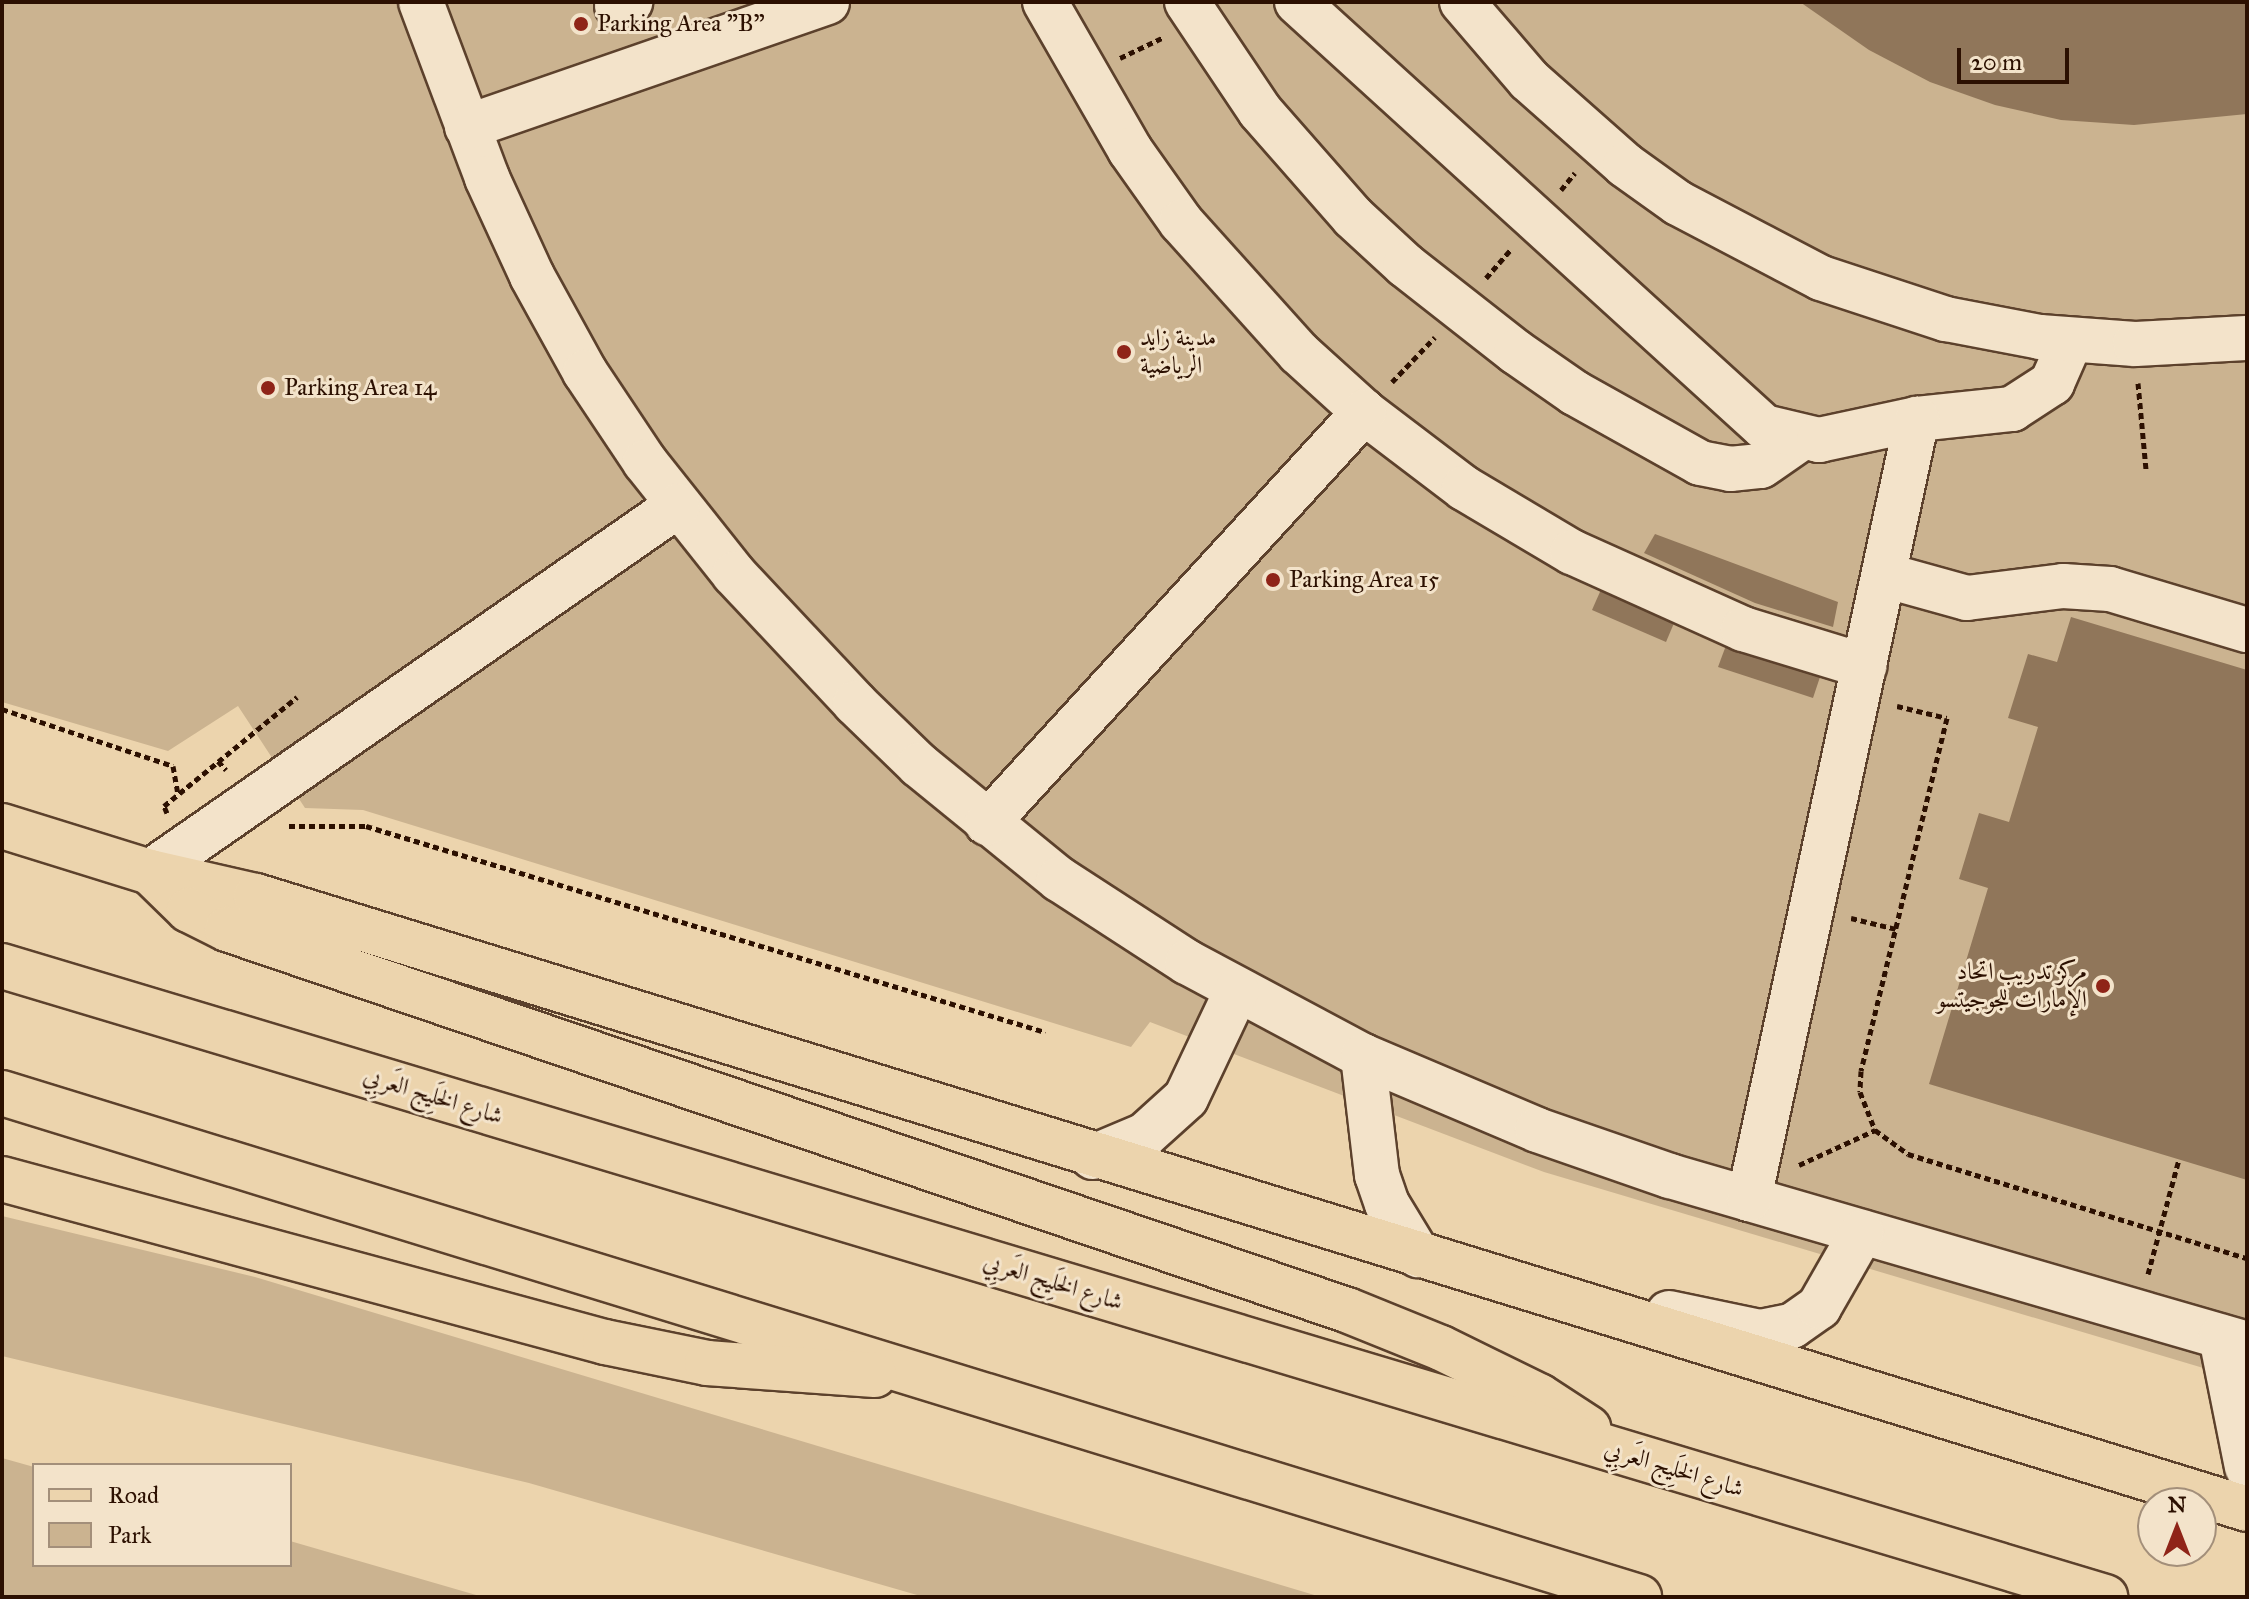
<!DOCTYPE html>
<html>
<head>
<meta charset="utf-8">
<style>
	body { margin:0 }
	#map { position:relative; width:2249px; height:1599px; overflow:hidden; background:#ecd4ad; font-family:"IM FELL Great Primer",Amiri,serif }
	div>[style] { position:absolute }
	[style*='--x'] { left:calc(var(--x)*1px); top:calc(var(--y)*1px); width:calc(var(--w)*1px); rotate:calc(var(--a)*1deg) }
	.green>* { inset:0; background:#cbb390 }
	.building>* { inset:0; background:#90765a }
	.path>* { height:5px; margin-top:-2.5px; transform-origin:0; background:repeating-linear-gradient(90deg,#2c1001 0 6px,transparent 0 10px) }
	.roads { filter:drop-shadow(2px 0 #5c412c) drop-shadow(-2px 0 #5c412c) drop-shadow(0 2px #5c412c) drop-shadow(0 -2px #5c412c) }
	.minor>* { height:44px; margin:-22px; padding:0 22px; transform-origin:22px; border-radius:22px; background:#f3e3ca }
	.major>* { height:44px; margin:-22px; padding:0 22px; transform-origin:22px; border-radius:22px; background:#ecd4ad }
	.highway>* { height:44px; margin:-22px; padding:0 22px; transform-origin:22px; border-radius:22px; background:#ecd4ad }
	.dots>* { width:22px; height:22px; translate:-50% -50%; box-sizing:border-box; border:4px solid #f3e3ca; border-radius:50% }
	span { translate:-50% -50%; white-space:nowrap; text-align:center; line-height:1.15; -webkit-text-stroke:6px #f3e3ca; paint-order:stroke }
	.poi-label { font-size:24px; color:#2c1001 }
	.left { translate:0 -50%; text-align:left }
	.right { translate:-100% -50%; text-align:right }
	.street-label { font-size:24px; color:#2c1001 }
	.frame { position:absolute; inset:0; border:4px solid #2c1001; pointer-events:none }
	.legend { position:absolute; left:32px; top:1463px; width:260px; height:104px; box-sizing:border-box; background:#f3e3ca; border:2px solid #a38f7a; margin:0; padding:10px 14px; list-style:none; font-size:24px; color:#2c1001 }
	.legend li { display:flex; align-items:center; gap:16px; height:40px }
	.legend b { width:40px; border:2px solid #a38f7a }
	.north { position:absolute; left:2137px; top:1487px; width:80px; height:80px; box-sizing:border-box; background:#f3e3ca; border:2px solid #a38f7a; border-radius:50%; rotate:0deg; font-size:22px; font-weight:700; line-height:32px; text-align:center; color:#2c1001 }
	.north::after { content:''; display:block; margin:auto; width:28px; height:36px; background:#8f2418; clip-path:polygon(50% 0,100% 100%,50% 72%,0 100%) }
	.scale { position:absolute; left:1957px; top:48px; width:112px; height:36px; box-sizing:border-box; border:4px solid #2c1001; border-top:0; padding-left:10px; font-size:24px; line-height:28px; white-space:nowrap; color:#2c1001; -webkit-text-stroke:6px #f3e3ca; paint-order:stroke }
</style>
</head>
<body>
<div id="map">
	<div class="green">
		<div style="clip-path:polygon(2px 2px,2247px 2px,2247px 1381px,1544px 1172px,1150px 1022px,1131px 1047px,363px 810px,305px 808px,238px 706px,168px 751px,2px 702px)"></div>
		<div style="clip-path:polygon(2px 1216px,255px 1277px,1321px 1597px,924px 1597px,529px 1483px,2px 1356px)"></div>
		<div style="clip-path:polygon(2px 1458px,34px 1467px,34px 1565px,290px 1565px,290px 1541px,483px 1597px,2px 1597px)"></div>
	</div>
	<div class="building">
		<div style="clip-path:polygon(1800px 2px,2247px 2px,2247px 114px,2134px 125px,2061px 120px,1995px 105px,1930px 82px,1869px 50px)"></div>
		<div style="clip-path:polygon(1655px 534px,1838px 602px,1833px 627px,1755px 603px,1644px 553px)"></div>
		<div style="clip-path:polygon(1603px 585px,1677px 616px,1666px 642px,1592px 610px)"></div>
		<div style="clip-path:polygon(2071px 617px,2247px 670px,2247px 1180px,1929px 1084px,1988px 888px,1959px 879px,1979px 813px,2009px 822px,2038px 727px,2008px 718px,2028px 654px,2057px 662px)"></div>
		<div style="clip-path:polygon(1728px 640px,1822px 671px,1813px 698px,1718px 667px)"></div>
	</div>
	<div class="path">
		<div style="--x:1120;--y:58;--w:47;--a:-25.5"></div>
		<div style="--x:1561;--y:190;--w:22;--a:-51"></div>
		<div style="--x:1486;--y:278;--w:38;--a:-49"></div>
		<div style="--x:1392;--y:382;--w:62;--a:-46.3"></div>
		<div style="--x:2138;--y:383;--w:87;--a:84.7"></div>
		<div style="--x:1897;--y:706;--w:51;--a:13.5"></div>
		<div style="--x:1947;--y:718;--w:363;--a:103.7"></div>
		<div style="--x:1861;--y:1071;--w:21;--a:93"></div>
		<div style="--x:1860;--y:1092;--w:41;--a:68.5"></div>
		<div style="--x:1875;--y:1130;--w:41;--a:36"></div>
		<div style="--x:1908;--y:1154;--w:355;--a:17.1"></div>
		<div style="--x:2;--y:709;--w:180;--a:18.4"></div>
		<div style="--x:173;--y:766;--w:28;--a:80"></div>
		<div style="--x:218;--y:761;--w:12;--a:48"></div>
		<div style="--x:167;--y:813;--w:8;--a:-113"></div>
		<div style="--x:164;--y:806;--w:172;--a:-39.3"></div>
		<div style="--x:289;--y:826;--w:77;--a:0"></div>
		<div style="--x:366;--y:826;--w:710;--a:16.88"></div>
		<div style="--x:1851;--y:918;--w:46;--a:13.7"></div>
		<div style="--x:1799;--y:1165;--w:84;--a:-24.7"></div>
		<div style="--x:2148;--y:1274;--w:119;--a:-74.9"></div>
	</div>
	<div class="roads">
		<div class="minor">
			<div style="--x:421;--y:2;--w:188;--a:69.4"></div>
			<div style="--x:487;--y:178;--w:108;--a:65.3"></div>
			<div style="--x:532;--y:276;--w:110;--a:61.1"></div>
			<div style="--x:585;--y:372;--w:108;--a:56.3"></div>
			<div style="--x:645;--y:462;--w:143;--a:51.5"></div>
			<div style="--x:734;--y:574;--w:177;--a:46.8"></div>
			<div style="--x:855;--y:703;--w:89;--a:44.1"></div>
			<div style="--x:919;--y:765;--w:181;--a:39.2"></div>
			<div style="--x:1059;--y:879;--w:153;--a:33"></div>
			<div style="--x:1187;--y:962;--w:200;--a:28.1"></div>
			<div style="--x:1363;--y:1056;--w:189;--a:23"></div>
			<div style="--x:1537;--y:1130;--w:141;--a:19.1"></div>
			<div style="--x:1670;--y:1176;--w:601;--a:16.23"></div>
			<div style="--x:1045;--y:2;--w:171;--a:60.1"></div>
			<div style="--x:1130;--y:150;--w:88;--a:54.7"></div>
			<div style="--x:1181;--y:222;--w:176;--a:48"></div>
			<div style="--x:1299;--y:353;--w:88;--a:42.2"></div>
			<div style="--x:1364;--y:412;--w:126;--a:37.2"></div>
			<div style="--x:1464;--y:488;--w:126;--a:30.7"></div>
			<div style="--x:1572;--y:552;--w:188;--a:24.2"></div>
			<div style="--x:1743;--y:629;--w:127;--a:17"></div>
			<div style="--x:1187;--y:2;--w:131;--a:56.2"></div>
			<div style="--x:1260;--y:111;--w:141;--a:48.7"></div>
			<div style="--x:1353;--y:217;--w:71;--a:42.7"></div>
			<div style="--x:1405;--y:265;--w:141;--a:38.1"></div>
			<div style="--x:1516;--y:352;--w:72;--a:34.8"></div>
			<div style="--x:1575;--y:393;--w:143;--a:29.2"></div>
			<div style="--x:1700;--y:463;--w:31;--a:11"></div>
			<div style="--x:1730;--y:469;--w:31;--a:-6"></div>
			<div style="--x:1761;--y:466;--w:47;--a:-34.7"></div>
			<div style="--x:1297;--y:2;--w:631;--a:42.3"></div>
			<div style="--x:1764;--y:427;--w:57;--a:13.3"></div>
			<div style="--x:1819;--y:440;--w:100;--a:-12.1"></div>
			<div style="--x:1917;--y:419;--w:96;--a:-6"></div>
			<div style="--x:2012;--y:409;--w:48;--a:-33"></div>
			<div style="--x:2052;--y:383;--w:47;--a:-66.2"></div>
			<div style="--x:1462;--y:2;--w:103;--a:49.3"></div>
			<div style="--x:1529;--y:80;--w:128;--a:41.5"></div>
			<div style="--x:1625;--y:165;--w:65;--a:35.6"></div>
			<div style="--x:1678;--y:203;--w:161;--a:27.7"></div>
			<div style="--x:1821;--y:278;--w:132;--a:18.2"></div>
			<div style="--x:1946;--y:319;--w:96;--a:10.8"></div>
			<div style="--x:2040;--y:337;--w:95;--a:4.2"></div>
			<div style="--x:2135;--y:344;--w:112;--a:-3.1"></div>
			<div style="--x:617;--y:6;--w:14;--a:-17"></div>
			<div style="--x:467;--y:127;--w:381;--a:-19.1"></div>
			<div style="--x:1884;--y:575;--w:86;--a:15.5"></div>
			<div style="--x:1967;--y:598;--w:97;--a:-7.1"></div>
			<div style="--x:2063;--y:586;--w:47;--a:3.7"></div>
			<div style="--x:2110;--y:589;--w:143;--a:16.7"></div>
			<div style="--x:987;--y:823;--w:558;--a:-47.47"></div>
			<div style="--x:150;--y:872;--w:642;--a:-34.78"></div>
			<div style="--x:1363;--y:1056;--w:120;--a:83.3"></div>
			<div style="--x:1377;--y:1175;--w:31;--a:71"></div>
			<div style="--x:1387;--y:1204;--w:60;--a:58.7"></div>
			<div style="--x:1093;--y:1157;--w:56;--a:-22.9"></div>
			<div style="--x:1145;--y:1135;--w:55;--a:-42.1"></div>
			<div style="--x:1186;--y:1098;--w:119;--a:-64.7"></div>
			<div style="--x:1749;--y:1199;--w:798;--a:-77.85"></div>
			<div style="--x:1669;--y:1313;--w:93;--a:11.8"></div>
			<div style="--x:1760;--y:1332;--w:33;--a:-11"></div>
			<div style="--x:1792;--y:1326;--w:33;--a:-35"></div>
			<div style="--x:1819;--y:1307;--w:86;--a:-60.2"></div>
			<div style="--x:2221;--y:1337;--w:133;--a:78.7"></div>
		</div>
		<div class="major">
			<div style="--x:2;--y:826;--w:155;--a:17.3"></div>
			<div style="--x:150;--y:872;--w:109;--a:12.8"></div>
			<div style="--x:256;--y:896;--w:2083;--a:17.11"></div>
		</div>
		<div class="highway">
			<div style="--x:150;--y:872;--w:54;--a:44.3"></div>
			<div style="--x:189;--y:910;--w:42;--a:26.6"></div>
			<div style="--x:227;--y:929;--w:1183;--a:18.79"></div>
			<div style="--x:1347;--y:1310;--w:101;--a:22"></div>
			<div style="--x:1441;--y:1348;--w:109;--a:26.1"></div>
			<div style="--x:1539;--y:1396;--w:59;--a:33.1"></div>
			<div style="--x:2;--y:966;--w:2196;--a:16.7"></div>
			<div style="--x:2;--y:1093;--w:1713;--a:17.11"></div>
			<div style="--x:2;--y:1179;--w:625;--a:15.13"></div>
			<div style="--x:605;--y:1342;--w:104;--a:11.6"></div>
			<div style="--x:707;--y:1363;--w:168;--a:4.1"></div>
		</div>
	</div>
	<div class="dots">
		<div style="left:581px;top:24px;background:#8f2418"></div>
		<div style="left:1124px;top:352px;background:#8f2418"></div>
		<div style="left:268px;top:388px;background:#8f2418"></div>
		<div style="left:1273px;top:580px;background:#8f2418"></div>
		<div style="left:2103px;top:986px;background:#8f2418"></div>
	</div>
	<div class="poi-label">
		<span class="left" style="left:597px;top:24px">Parking Area "B"</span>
		<span class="left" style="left:1140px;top:352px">مدينة زايد<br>الرياضية</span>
		<span class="left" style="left:284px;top:388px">Parking Area 14</span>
		<span class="left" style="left:1289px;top:580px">Parking Area 15</span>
		<span class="right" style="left:2087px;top:986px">مركز تدريب اتحاد<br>الإمارات للجوجيتسو</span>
	</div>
	<div class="street-label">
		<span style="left:433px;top:1096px;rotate:17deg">شارع الخَلِيج العَربِي</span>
		<span style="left:1053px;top:1282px;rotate:17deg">شارع الخَلِيج العَربِي</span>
		<span style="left:1674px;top:1469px;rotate:17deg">شارع الخَلِيج العَربِي</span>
	</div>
	<div class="frame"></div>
	<ul class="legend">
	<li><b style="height:10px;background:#ecd4ad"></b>Road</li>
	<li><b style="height:22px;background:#cbb390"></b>Park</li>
	</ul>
	<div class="north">N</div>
	<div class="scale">20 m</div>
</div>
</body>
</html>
